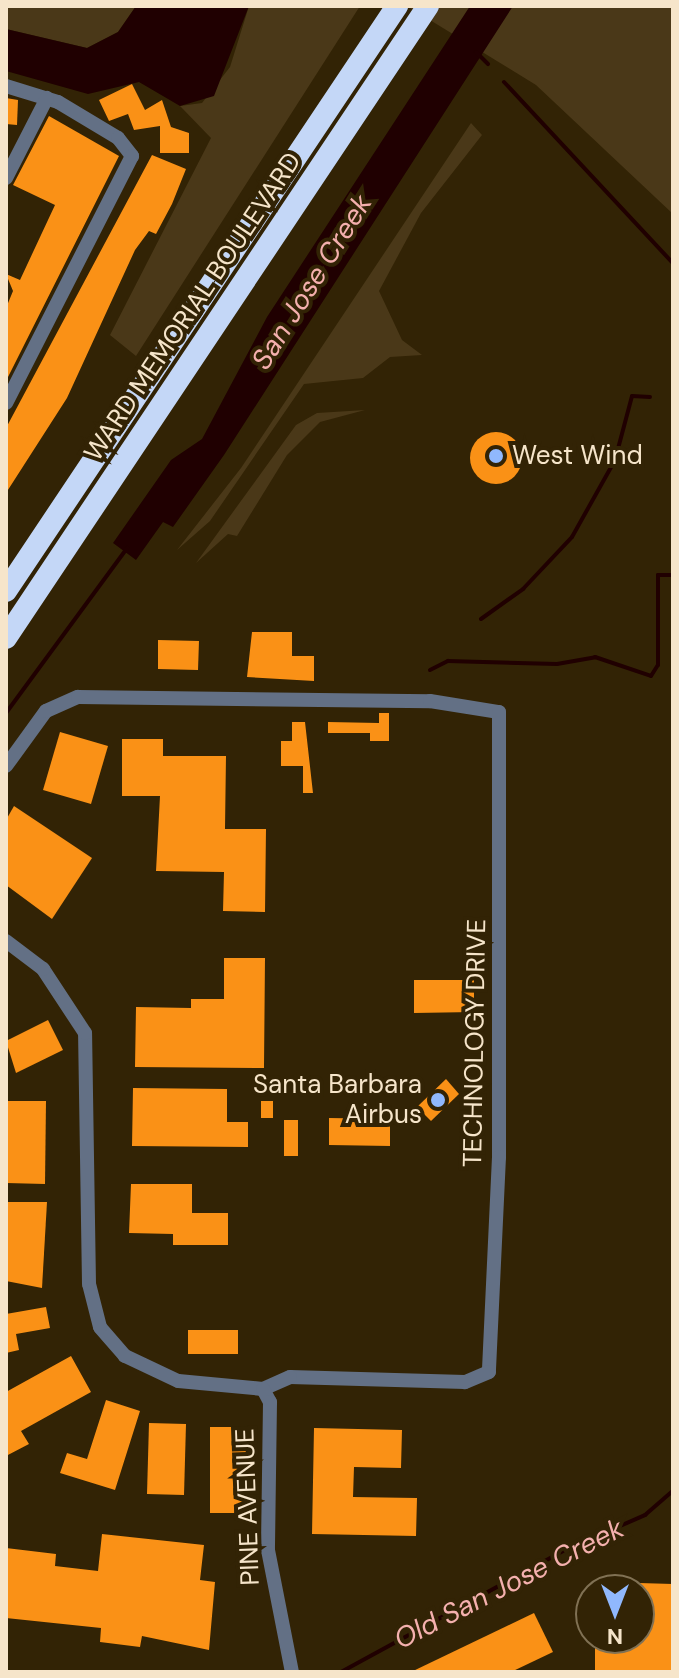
<!DOCTYPE html>
<html>
<head>
<meta charset="utf-8">
<style>
	body { margin:0 }
	#map { position:relative; width:679px; height:1678px; overflow:hidden; background:#322305; font-family:"DM Sans",sans-serif }
	div>[style] { position:absolute }
	[style*='--x'] { left:calc(var(--x)*1px); top:calc(var(--y)*1px); width:calc(var(--w)*1px); rotate:calc(var(--a)*1deg) }
	.green>* { inset:0; background:#4a3818 }
	.water>* { inset:0; background:#200001 }
	.stream>* { height:4px; margin:-2px; padding:0 2px; transform-origin:2px; border-radius:2px; background:#200001 }
	.building>* { inset:0; background:#fa9116 }
	.round { border-radius:50% }
	.minor>* { height:14px; margin:-7px; padding:0 7px; transform-origin:7px; border-radius:7px; background:#637085 }
	.highway>* { height:22px; margin:-11px; padding:0 11px; transform-origin:11px; border-radius:11px; background:#c4d7f7 }
	.dots>* { width:22px; height:22px; translate:-50% -50%; box-sizing:border-box; border:4px solid #322305; border-radius:50% }
	span { translate:-50% -50%; white-space:nowrap; text-align:center; line-height:1.15; -webkit-text-stroke:8px #322305; paint-order:stroke }
	.street-label { font-size:26px; color:#f6e5ca }
	.poi-label { font-size:26px; color:#f6e5ca }
	.left { translate:0 -50%; text-align:left }
	.right { translate:-100% -50%; text-align:right }
	.water-label { font-size:28px; color:#f4b0ae; font-style:italic }
	.frame { position:absolute; inset:0; border:8px solid #f6e5ca; pointer-events:none }
	.north { position:absolute; left:575px; top:1574px; width:80px; height:80px; box-sizing:border-box; background:#322305; border:2px solid #807154; border-radius:50%; rotate:180deg; font-size:22px; font-weight:700; line-height:32px; text-align:center; color:#f6e5ca }
	.north::after { content:''; display:block; margin:auto; width:28px; height:36px; background:#90b8fd; clip-path:polygon(50% 0,100% 100%,50% 72%,0 100%) }
</style>
</head>
<body>
<div id="map">
	<div class="green">
		<div style="clip-path:polygon(6px 6px,136px 6px,118px 32px,87px 48px,6px 29px)"></div>
		<div style="clip-path:polygon(249px 6px,360px 6px,136px 356px,110px 335px,211px 138px,180px 106px,202px 103px,230px 67px)"></div>
		<div style="clip-path:polygon(407px 6px,673px 6px,673px 214px,536px 85px)"></div>
		<div style="clip-path:polygon(471px 123px,482px 135px,421px 213px,379px 291px,402px 340px,422px 355px,390px 357px,363px 378px,304px 384px,210px 521px,177px 550px,241px 468px)"></div>
		<div style="clip-path:polygon(365px 410px,320px 422px,287px 455px,237px 536px,228px 534px,196px 563px,296px 425px,317px 413px)"></div>
	</div>
	<div class="water">
		<div style="clip-path:polygon(136px 6px,249px 6px,214px 96px,180px 106px,139px 82px,88px 94px,6px 71px,6px 29px,87px 48px,118px 32px)"></div>
		<div style="clip-path:polygon(470px 6px,513px 6px,224px 455px,173px 527px,163px 522px,136px 560px,113px 543px,171px 460px,202px 439px,267px 317px)"></div>
	</div>
	<div class="stream">
		<div style="--x:476;--y:52;--w:17;--a:45"></div>
		<div style="--x:504;--y:82;--w:248;--a:47"></div>
		<div style="--x:673;--y:405;--w:13;--a:90"></div>
		<div style="--x:481;--y:619;--w:52;--a:-35.5"></div>
		<div style="--x:523;--y:589;--w:71;--a:-46.7"></div>
		<div style="--x:572;--y:537;--w:88;--a:-60.8"></div>
		<div style="--x:615;--y:460;--w:66;--a:-75.1"></div>
		<div style="--x:632;--y:396;--w:18;--a:3"></div>
		<div style="--x:430;--y:670;--w:20;--a:-27"></div>
		<div style="--x:448;--y:661;--w:109;--a:1.6"></div>
		<div style="--x:557;--y:664;--w:39;--a:-10"></div>
		<div style="--x:595;--y:657;--w:59;--a:18.7"></div>
		<div style="--x:651;--y:676;--w:13;--a:-58"></div>
		<div style="--x:658;--y:665;--w:90;--a:-90"></div>
		<div style="--x:658;--y:575;--w:15;--a:0"></div>
		<div style="--x:6;--y:713;--w:205;--a:-53.7"></div>
		<div style="--x:341;--y:1672;--w:253;--a:-28.6"></div>
		<div style="--x:563;--y:1551;--w:90;--a:-23.7"></div>
		<div style="--x:645;--y:1515;--w:37;--a:-41"></div>
	</div>
	<div class="building">
		<div style="clip-path:polygon(132px 84px,145px 110px,162px 100px,171px 127px,189px 133px,189px 153px,160px 153px,160px 126px,134px 130px,128px 114px,109px 121px,99px 100px)"></div>
		<div style="clip-path:polygon(6px 98px,18px 100px,17px 125px,6px 124px)"></div>
		<div style="clip-path:polygon(49px 116px,119px 156px,6px 381px,6px 308px,13px 291px,6px 274px,20px 280px,55px 205px,13px 185px)"></div>
		<div style="clip-path:polygon(152px 155px,186px 169px,172px 204px,156px 234px,149px 231px,135px 250px,67px 398px,6px 493px,6px 428px)"></div>
		<div class="round" style="left:470px;top:432px;width:52px;height:52px"></div>
		<div style="clip-path:polygon(252px 632px,292px 632px,292px 656px,314px 656px,314px 681px,247px 677px)"></div>
		<div style="clip-path:polygon(158px 640px,199px 641px,198px 670px,158px 669px)"></div>
		<div style="clip-path:polygon(379px 713px,389px 713px,389px 741px,370px 741px,370px 733px,328px 733px,328px 722px,379px 723px)"></div>
		<div style="clip-path:polygon(292px 722px,305px 722px,313px 793px,303px 793px,303px 766px,281px 766px,281px 741px,292px 741px)"></div>
		<div style="clip-path:polygon(60px 732px,108px 746px,91px 804px,43px 790px)"></div>
		<div style="clip-path:polygon(122px 739px,163px 739px,163px 756px,226px 756px,225px 829px,266px 829px,265px 912px,223px 911px,224px 872px,156px 871px,160px 796px,122px 796px)"></div>
		<div style="clip-path:polygon(14px 806px,92px 858px,52px 919px,6px 885px,6px 820px)"></div>
		<div style="clip-path:polygon(224px 958px,265px 958px,264px 1068px,135px 1067px,136px 1007px,191px 1008px,191px 999px,224px 999px)"></div>
		<div style="clip-path:polygon(414px 980px,474px 980px,474px 1012px,414px 1013px)"></div>
		<div style="clip-path:polygon(48px 1020px,63px 1050px,16px 1073px,6px 1041px)"></div>
		<div style="clip-path:polygon(446px 1079px,459px 1094px,431px 1121px,417px 1107px)"></div>
		<div style="clip-path:polygon(133px 1088px,227px 1089px,227px 1122px,248px 1122px,248px 1147px,132px 1146px)"></div>
		<div style="clip-path:polygon(6px 1101px,46px 1101px,45px 1184px,6px 1183px)"></div>
		<div style="clip-path:polygon(261px 1101px,273px 1101px,273px 1118px,261px 1118px)"></div>
		<div style="clip-path:polygon(329px 1118px,390px 1119px,390px 1146px,329px 1145px)"></div>
		<div style="clip-path:polygon(284px 1120px,298px 1120px,298px 1156px,284px 1156px)"></div>
		<div style="clip-path:polygon(131px 1184px,192px 1184px,192px 1213px,228px 1213px,228px 1245px,173px 1245px,173px 1234px,129px 1233px)"></div>
		<div style="clip-path:polygon(6px 1202px,47px 1202px,42px 1288px,6px 1281px)"></div>
		<div style="clip-path:polygon(46px 1307px,50px 1328px,16px 1334px,19px 1350px,6px 1353px,6px 1314px)"></div>
		<div style="clip-path:polygon(188px 1330px,238px 1330px,238px 1354px,188px 1354px)"></div>
		<div style="clip-path:polygon(71px 1356px,91px 1392px,21px 1431px,29px 1444px,6px 1456px,6px 1392px)"></div>
		<div style="clip-path:polygon(106px 1400px,140px 1411px,115px 1490px,60px 1473px,67px 1453px,87px 1459px)"></div>
		<div style="clip-path:polygon(149px 1423px,186px 1424px,184px 1495px,147px 1494px)"></div>
		<div style="clip-path:polygon(210px 1427px,246px 1427px,245px 1513px,210px 1513px)"></div>
		<div style="clip-path:polygon(314px 1428px,402px 1430px,401px 1468px,354px 1467px,353px 1497px,417px 1498px,416px 1536px,312px 1534px)"></div>
		<div style="clip-path:polygon(102px 1534px,204px 1545px,200px 1580px,215px 1582px,209px 1650px,142px 1636px,140px 1647px,100px 1642px,101px 1628px,6px 1618px,6px 1548px,56px 1554px,55px 1566px,98px 1571px)"></div>
		<div style="clip-path:polygon(639px 1583px,673px 1584px,673px 1672px,595px 1672px,595px 1638px,639px 1638px)"></div>
		<div style="clip-path:polygon(534px 1613px,553px 1652px,511px 1672px,411px 1672px)"></div>
	</div>
	<div class="minor">
		<div style="--x:6;--y:86;--w:54;--a:17.1"></div>
		<div style="--x:58;--y:102;--w:70;--a:31"></div>
		<div style="--x:118;--y:138;--w:23;--a:52"></div>
		<div style="--x:132;--y:156;--w:277;--a:117"></div>
		<div style="--x:6;--y:178;--w:90;--a:-62.9"></div>
		<div style="--x:6;--y:766;--w:68;--a:-54"></div>
		<div style="--x:46;--y:711;--w:35;--a:-24"></div>
		<div style="--x:78;--y:697;--w:352;--a:0.7"></div>
		<div style="--x:430;--y:701;--w:70;--a:9.1"></div>
		<div style="--x:499;--y:712;--w:445;--a:90"></div>
		<div style="--x:499;--y:1157;--w:215;--a:92.7"></div>
		<div style="--x:489;--y:1372;--w:26;--a:157"></div>
		<div style="--x:465;--y:1382;--w:175;--a:-178.4"></div>
		<div style="--x:290;--y:1377;--w:30;--a:156"></div>
		<div style="--x:263;--y:1389;--w:85;--a:-174.6"></div>
		<div style="--x:178;--y:1381;--w:59;--a:-154.7"></div>
		<div style="--x:125;--y:1356;--w:38;--a:-131"></div>
		<div style="--x:100;--y:1327;--w:44;--a:-104.3"></div>
		<div style="--x:89;--y:1284;--w:251;--a:-90.9"></div>
		<div style="--x:85;--y:1033;--w:77;--a:-123.3"></div>
		<div style="--x:43;--y:969;--w:46;--a:-142.9"></div>
		<div style="--x:263;--y:1389;--w:15;--a:62"></div>
		<div style="--x:270;--y:1402;--w:148;--a:90.8"></div>
		<div style="--x:268;--y:1550;--w:124;--a:78.9"></div>
	</div>
	<div class="highway">
		<div style="--x:6;--y:591;--w:704;--a:-56.24"></div>
		<div style="--x:6;--y:638;--w:760;--a:-56.27"></div>
	</div>
	<div class="dots">
		<div style="left:496px;top:456px;background:#90b8fd"></div>
		<div style="left:438px;top:1100px;background:#90b8fd"></div>
	</div>
	<div class="street-label">
		<span style="left:193px;top:307px;rotate:-56deg">WARD MEMORIAL BOULEVARD</span>
		<span style="left:475px;top:1043px;rotate:-89deg">TECHNOLOGY DRIVE</span>
		<span style="left:248px;top:1507px;rotate:-92deg">PINE AVENUE</span>
	</div>
	<div class="poi-label">
		<span class="left" style="left:512px;top:456px">West Wind</span>
		<span class="right" style="left:422px;top:1100px">Santa Barbara<br>Airbus</span>
	</div>
	<div class="water-label">
		<span style="left:312px;top:282px;rotate:-58deg">San Jose Creek</span>
		<span style="left:509px;top:1584px;rotate:-27deg">Old San Jose Creek</span>
	</div>
	<div class="frame"></div>
	<div class="north">N</div>
</div>
</body>
</html>
